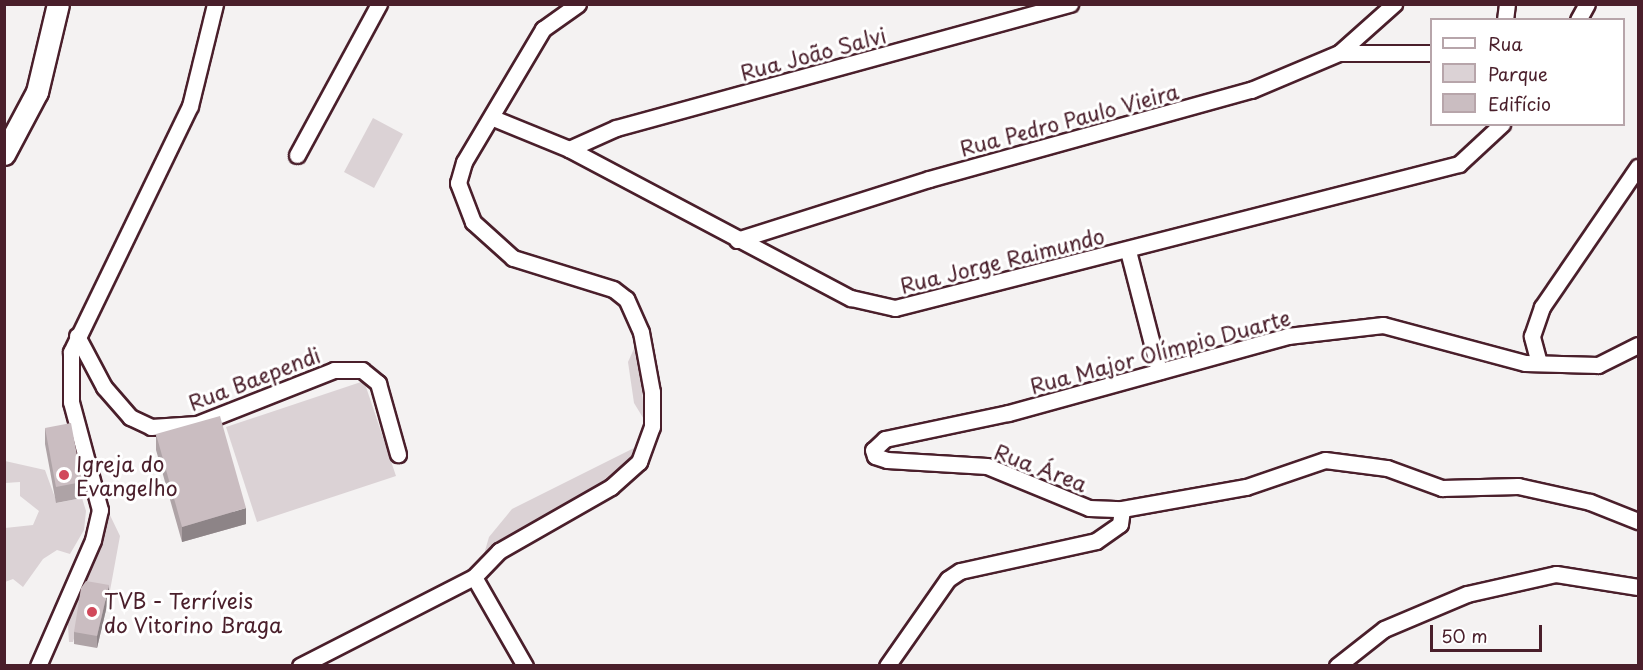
<!DOCTYPE html>
<html>
<head>
<meta charset="utf-8">
<style>
	body { margin:0 }
	#map { position:relative; width:1643px; height:670px; overflow:hidden; background:#f4f2f2; font-family:"Playpen Sans",sans-serif }
	div>[style] { position:absolute }
	[style*='--x'] { left:calc(var(--x)*1px); top:calc(var(--y)*1px); width:calc(var(--w)*1px); rotate:calc(var(--a)*1deg) }
	.green>* { inset:0; background:#dbd2d5 }
	.roads { filter:drop-shadow(2px 0 #4a1f2b) drop-shadow(-2px 0 #4a1f2b) drop-shadow(0 2px #4a1f2b) drop-shadow(0 -2px #4a1f2b) }
	.minor>* { height:15px; margin:-7.5px; padding:0 7.5px; transform-origin:7.5px; border-radius:7.5px; background:#fff }
	.secondary>* { height:21px; margin:-10.5px; padding:0 10.5px; transform-origin:10.5px; border-radius:10.5px; background:#fff }
	.wall>* { inset:0; background:#aea3a6 }
	.shaded-wall>* { inset:0; background:#8d8487 }
	.building>* { inset:0; background:#cabdc1 }
	.dots>* { width:16px; height:16px; translate:-50% -50%; box-sizing:border-box; border:3px solid #fff; border-radius:50% }
	span { translate:-50% -50%; white-space:nowrap; text-align:center; line-height:1.15; -webkit-text-stroke:6px #fff; paint-order:stroke }
	.street-label { font-size:21px; color:#4a1f2b }
	.poi-label { font-size:21px; color:#4a1f2b }
	.left { translate:0 -50%; text-align:left }
	.frame { position:absolute; inset:0; border:6px solid #4a1f2b; pointer-events:none }
	.legend { position:absolute; left:1430px; top:18px; width:195px; height:108px; box-sizing:border-box; background:#fff; border:2px solid #b7a5aa; margin:0; padding:8px 10px; list-style:none; font-size:18px; color:#4a1f2b }
	.legend li { display:flex; align-items:center; gap:12px; height:30px }
	.legend b { width:30px; border:2px solid #b7a5aa }
	.scale { position:absolute; left:1430px; top:625px; width:112px; height:27px; box-sizing:border-box; border:3px solid #4a1f2b; border-top:0; padding-left:8px; font-size:18px; line-height:21px; white-space:nowrap; color:#4a1f2b; -webkit-text-stroke:4px #fff; paint-order:stroke }
</style>
</head>
<body>
<div id="map">
	<div class="green">
		<div style="clip-path:polygon(373px 118px,403px 134px,374px 188px,344px 172px)"></div>
		<div style="clip-path:polygon(637px 342px,645px 421px,634px 403px,628px 362px)"></div>
		<div style="clip-path:polygon(364px 381px,396px 476px,257px 522px,226px 427px)"></div>
		<div style="clip-path:polygon(646px 442px,639px 462px,480px 568px,489px 537px,512px 509px)"></div>
		<div style="clip-path:polygon(5px 461px,45px 470px,57px 503px,82px 498px,86px 511px,84px 530px,70px 554px,57px 550px,43px 559px,23px 587px,13px 579px,5px 582px,5px 528px,33px 525px,39px 511px,20px 496px,20px 482px,5px 483px)"></div>
		<div style="clip-path:polygon(108px 511px,120px 536px,109px 596px,86px 592px,80px 599px,78px 625px,73px 642px,69px 642px,67px 610px,101px 541px)"></div>
	</div>
	<div class="roads">
		<div class="minor">
			<div style="--x:1505;--y:20;--w:16;--a:-83"></div>
			<div style="--x:1578;--y:20;--w:18;--a:-61"></div>
			<div style="--x:1339;--y:53;--w:93;--a:0"></div>
			<div style="--x:493;--y:118;--w:82;--a:22.2"></div>
			<div style="--x:569;--y:149;--w:319;--a:27.9"></div>
			<div style="--x:851;--y:298;--w:45;--a:12.8"></div>
			<div style="--x:895;--y:308;--w:582;--a:-14.32"></div>
			<div style="--x:1459;--y:164;--w:59;--a:-42.9"></div>
			<div style="--x:569;--y:149;--w:51;--a:-24.1"></div>
			<div style="--x:616;--y:128;--w:471;--a:-15.3"></div>
			<div style="--x:297;--y:155;--w:172;--a:-61.5"></div>
			<div style="--x:737;--y:240;--w:201;--a:-17.6"></div>
			<div style="--x:929;--y:179;--w:334;--a:-15.5"></div>
			<div style="--x:1251;--y:90;--w:95;--a:-22.8"></div>
			<div style="--x:1339;--y:53;--w:74;--a:-41.7"></div>
			<div style="--x:1128;--y:251;--w:124;--a:75.5"></div>
			<div style="--x:77;--y:336;--w:58;--a:62.1"></div>
			<div style="--x:104;--y:387;--w:40;--a:49"></div>
			<div style="--x:130;--y:417;--w:23;--a:25"></div>
			<div style="--x:151;--y:427;--w:46;--a:-3.7"></div>
			<div style="--x:197;--y:424;--w:147;--a:-21.5"></div>
			<div style="--x:334;--y:370;--w:28;--a:0"></div>
			<div style="--x:362;--y:370;--w:21;--a:39"></div>
			<div style="--x:378;--y:383;--w:74;--a:74.3"></div>
			<div style="--x:1638;--y:345;--w:45;--a:153.4"></div>
			<div style="--x:1598;--y:365;--w:73;--a:-178.4"></div>
			<div style="--x:1525;--y:363;--w:147;--a:-165"></div>
			<div style="--x:1383;--y:325;--w:96;--a:173.4"></div>
			<div style="--x:1288;--y:336;--w:290;--a:164.6"></div>
			<div style="--x:1008;--y:413;--w:126;--a:168.1"></div>
			<div style="--x:885;--y:439;--w:16;--a:137"></div>
			<div style="--x:873;--y:450;--w:6;--a:72"></div>
			<div style="--x:875;--y:456;--w:13;--a:18"></div>
			<div style="--x:887;--y:460;--w:100;--a:3.4"></div>
			<div style="--x:987;--y:466;--w:110;--a:22.4"></div>
			<div style="--x:1089;--y:508;--w:33;--a:2"></div>
			<div style="--x:1122;--y:509;--w:126;--a:-10.1"></div>
			<div style="--x:1246;--y:487;--w:83;--a:-18.9"></div>
			<div style="--x:1325;--y:460;--w:63;--a:7.4"></div>
			<div style="--x:1387;--y:468;--w:59;--a:20"></div>
			<div style="--x:1442;--y:488;--w:76;--a:-1.5"></div>
			<div style="--x:1518;--y:486;--w:74;--a:12.5"></div>
			<div style="--x:1590;--y:502;--w:52;--a:21.6"></div>
			<div style="--x:1539;--y:363;--w:28;--a:-105"></div>
			<div style="--x:1532;--y:336;--w:31;--a:-71"></div>
			<div style="--x:1542;--y:307;--w:170;--a:-55.6"></div>
			<div style="--x:474;--y:577;--w:103;--a:60.2"></div>
			<div style="--x:38;--y:666;--w:137;--a:-66.4"></div>
			<div style="--x:93;--y:540;--w:31;--a:-77"></div>
			<div style="--x:100;--y:510;--w:112;--a:-105"></div>
			<div style="--x:71;--y:402;--w:50;--a:-90"></div>
			<div style="--x:71;--y:352;--w:273;--a:-64.2"></div>
			<div style="--x:190;--y:106;--w:105;--a:-76.2"></div>
			<div style="--x:300;--y:666;--w:195;--a:-27.1"></div>
			<div style="--x:474;--y:577;--w:36;--a:-46"></div>
			<div style="--x:499;--y:551;--w:129;--a:-29.7"></div>
			<div style="--x:611;--y:487;--w:38;--a:-42"></div>
			<div style="--x:639;--y:462;--w:37;--a:-70"></div>
			<div style="--x:652;--y:427;--w:35;--a:-90"></div>
			<div style="--x:652;--y:392;--w:61;--a:-100.4"></div>
			<div style="--x:641;--y:332;--w:36;--a:-114"></div>
			<div style="--x:626;--y:299;--w:16;--a:-142"></div>
			<div style="--x:613;--y:289;--w:105;--a:-162.8"></div>
			<div style="--x:513;--y:258;--w:54;--a:-138"></div>
			<div style="--x:473;--y:222;--w:42;--a:-111"></div>
			<div style="--x:458;--y:183;--w:22;--a:-74"></div>
			<div style="--x:464;--y:162;--w:155;--a:-59.3"></div>
			<div style="--x:543;--y:29;--w:43;--a:-35.5"></div>
			<div style="--x:887;--y:666;--w:106;--a:-55"></div>
			<div style="--x:948;--y:579;--w:14;--a:-34"></div>
			<div style="--x:960;--y:571;--w:139;--a:-12.4"></div>
			<div style="--x:1096;--y:541;--w:29;--a:-35"></div>
			<div style="--x:1120;--y:524;--w:15;--a:-82"></div>
			<div style="--x:1337;--y:666;--w:60;--a:-38.2"></div>
			<div style="--x:1384;--y:629;--w:90;--a:-22.9"></div>
			<div style="--x:1467;--y:594;--w:91;--a:-12.7"></div>
			<div style="--x:1556;--y:574;--w:83;--a:9"></div>
		</div>
		<div class="secondary">
			<div style="--x:4;--y:154;--w:70;--a:-62"></div>
			<div style="--x:37;--y:92;--w:90;--a:-76.6"></div>
		</div>
	</div>
	<div class="wall">
		<div style="clip-path:polygon(45px 428px,82px 482px,82px 498px,56px 503px,45px 444px)"></div>
		<div style="clip-path:polygon(156px 434px,246px 524px,182px 542px,156px 450px)"></div>
		<div style="clip-path:polygon(109px 597px,97px 648px,74px 644px,74px 632px)"></div>
	</div>
	<div class="shaded-wall">
		<div style="clip-path:polygon(246px 508px,246px 524px,182px 542px,182px 527px)"></div>
		<div style="clip-path:polygon(109px 585px,109px 597px,97px 648px,97px 636px)"></div>
	</div>
	<div class="building">
		<div style="clip-path:polygon(220px 416px,246px 508px,182px 527px,156px 434px)"></div>
		<div style="clip-path:polygon(71px 423px,82px 482px,56px 487px,45px 428px)"></div>
		<div style="clip-path:polygon(86px 581px,109px 585px,97px 636px,74px 632px,81px 588px)"></div>
	</div>
	<div class="dots">
		<div style="left:64px;top:475px;background:#d1495b"></div>
		<div style="left:92px;top:612px;background:#d1495b"></div>
	</div>
	<div class="street-label">
		<span style="left:813px;top:53px;rotate:-15deg">Rua João Salvi</span>
		<span style="left:1069px;top:119px;rotate:-15deg">Rua Pedro Paulo Vieira</span>
		<span style="left:1002px;top:260px;rotate:-14deg">Rua Jorge Raimundo</span>
		<span style="left:1160px;top:351px;rotate:-15deg">Rua Major Olímpio Duarte</span>
		<span style="left:254px;top:378px;rotate:-21deg">Rua Baependi</span>
		<span style="left:1041px;top:467px;rotate:21deg">Rua Área</span>
	</div>
	<div class="poi-label">
		<span class="left" style="left:76px;top:475px">Igreja do<br>Evangelho</span>
		<span class="left" style="left:104px;top:612px">TVB - Terríveis<br>do Vitorino Braga</span>
	</div>
	<div class="frame"></div>
	<ul class="legend">
	<li><b style="height:8px;background:#fff"></b>Rua</li>
	<li><b style="height:16px;background:#dbd2d5"></b>Parque</li>
	<li><b style="height:16px;background:#cabdc1"></b>Edifício</li>
	</ul>
	<div class="scale">50 m</div>
</div>
</body>
</html>
